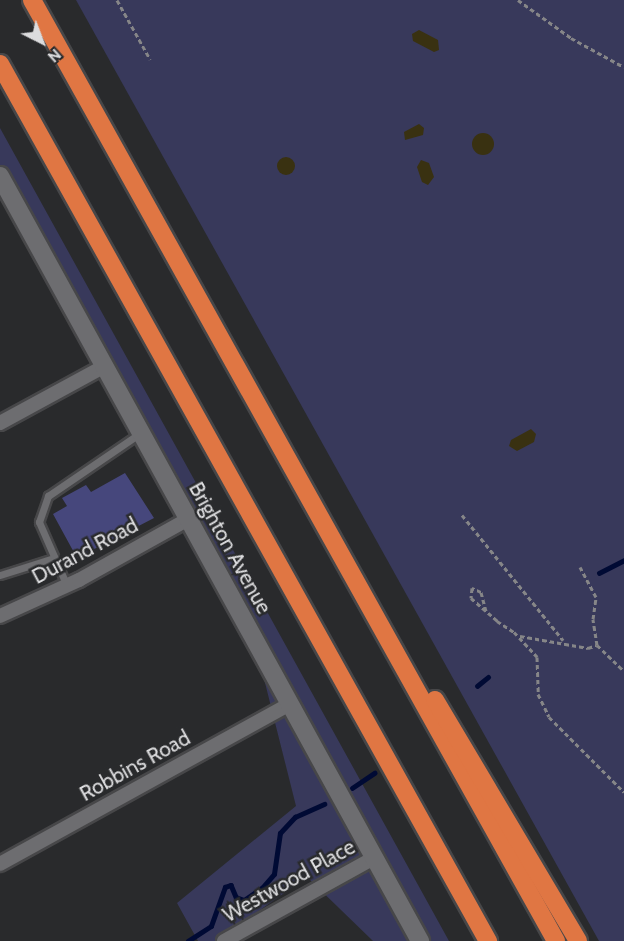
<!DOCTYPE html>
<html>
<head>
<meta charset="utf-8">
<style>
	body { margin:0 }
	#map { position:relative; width:624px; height:941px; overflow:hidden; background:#292a2c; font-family:Cabin,sans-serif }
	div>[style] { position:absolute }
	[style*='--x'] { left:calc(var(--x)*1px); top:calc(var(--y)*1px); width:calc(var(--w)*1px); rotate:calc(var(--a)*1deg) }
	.green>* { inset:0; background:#38395b }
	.sand>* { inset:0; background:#393111 }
	.round { border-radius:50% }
	.stream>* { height:4.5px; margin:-2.25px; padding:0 2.25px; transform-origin:2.25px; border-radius:2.25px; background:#000a34 }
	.building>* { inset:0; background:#46477c }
	.path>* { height:3px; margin-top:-1.5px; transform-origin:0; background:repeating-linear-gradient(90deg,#868688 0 4.5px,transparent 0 7.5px) }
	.roads { filter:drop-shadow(2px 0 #474749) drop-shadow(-2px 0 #474749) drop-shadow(0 2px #474749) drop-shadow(0 -2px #474749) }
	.service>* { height:7px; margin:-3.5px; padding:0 3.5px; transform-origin:3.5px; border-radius:3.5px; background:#6d6d70 }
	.minor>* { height:14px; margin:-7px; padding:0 7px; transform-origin:7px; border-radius:7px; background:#6d6d70 }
	.tertiary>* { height:18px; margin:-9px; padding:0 9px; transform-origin:9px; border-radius:9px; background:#6d6d70 }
	.motorway>* { height:18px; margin:-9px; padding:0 9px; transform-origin:9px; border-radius:9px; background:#e07643 }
	span { translate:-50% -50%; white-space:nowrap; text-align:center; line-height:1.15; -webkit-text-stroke:5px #292a2c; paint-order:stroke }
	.street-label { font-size:21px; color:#dcdcde }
	.north { position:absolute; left:12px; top:12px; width:60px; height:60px; -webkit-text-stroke:4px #292a2c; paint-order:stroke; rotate:138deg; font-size:16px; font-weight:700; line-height:24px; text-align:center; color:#dcdcde }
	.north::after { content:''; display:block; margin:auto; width:21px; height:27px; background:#dcdcde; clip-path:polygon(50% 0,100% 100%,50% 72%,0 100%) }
</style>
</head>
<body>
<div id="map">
	<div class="green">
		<div style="clip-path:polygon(76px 0,624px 0,624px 941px,599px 941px)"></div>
		<div style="clip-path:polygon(0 128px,449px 941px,373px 941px,307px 877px,216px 941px,198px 941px,177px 903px,296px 806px,254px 639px,0 170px)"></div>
	</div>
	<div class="sand">
		<div style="clip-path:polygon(419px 30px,438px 40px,439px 50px,434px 52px,413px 41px,412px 34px)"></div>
		<div style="clip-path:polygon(419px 124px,424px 128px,423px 135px,405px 140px,404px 132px)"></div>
		<div class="round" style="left:472px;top:133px;width:22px;height:22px"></div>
		<div class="round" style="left:277px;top:157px;width:18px;height:18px"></div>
		<div style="clip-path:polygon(421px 160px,429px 163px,434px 177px,428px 185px,422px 182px,417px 167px)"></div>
		<div style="clip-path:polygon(531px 429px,536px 434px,534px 442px,517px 451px,509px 446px,511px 440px)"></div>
	</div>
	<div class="stream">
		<div style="--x:599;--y:573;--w:28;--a:-27"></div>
		<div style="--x:477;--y:686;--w:14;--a:-39"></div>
		<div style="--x:352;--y:788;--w:27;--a:-34"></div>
		<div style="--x:188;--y:941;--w:27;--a:-33"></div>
		<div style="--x:211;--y:926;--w:41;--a:-70.3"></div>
		<div style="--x:225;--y:887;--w:6;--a:-18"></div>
		<div style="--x:231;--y:885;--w:13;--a:67"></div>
		<div style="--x:236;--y:897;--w:9;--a:21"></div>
		<div style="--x:244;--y:900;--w:22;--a:-34"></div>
		<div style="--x:262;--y:888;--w:18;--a:-49"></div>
		<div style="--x:274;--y:874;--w:41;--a:-81.7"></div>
		<div style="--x:280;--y:833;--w:22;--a:-47"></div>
		<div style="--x:295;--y:817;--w:32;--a:-24"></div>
	</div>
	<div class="building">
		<div style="clip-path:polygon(125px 473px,154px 518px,77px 558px,53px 514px,67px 506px,62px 498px,86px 485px,91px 492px)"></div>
	</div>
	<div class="path">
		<div style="--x:117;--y:0;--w:68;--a:60.8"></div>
		<div style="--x:518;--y:0;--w:65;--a:35.6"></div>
		<div style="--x:571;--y:38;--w:60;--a:28.7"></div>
		<div style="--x:462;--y:515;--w:161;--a:51.1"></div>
		<div style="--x:486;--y:611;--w:20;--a:-105"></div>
		<div style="--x:481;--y:592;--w:10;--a:-156"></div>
		<div style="--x:472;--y:588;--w:10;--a:96"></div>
		<div style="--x:471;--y:598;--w:35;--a:41"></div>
		<div style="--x:497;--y:621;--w:20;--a:33"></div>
		<div style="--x:514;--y:632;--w:34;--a:47"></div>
		<div style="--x:537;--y:657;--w:37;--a:88"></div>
		<div style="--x:538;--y:694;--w:25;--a:64"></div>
		<div style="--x:549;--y:717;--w:106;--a:45"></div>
		<div style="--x:520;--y:636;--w:69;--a:10"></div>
		<div style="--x:588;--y:648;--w:9;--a:-18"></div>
		<div style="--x:597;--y:645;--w:26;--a:-99"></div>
		<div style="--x:593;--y:619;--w:22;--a:-82"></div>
		<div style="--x:596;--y:597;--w:34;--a:-118"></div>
		<div style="--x:597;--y:645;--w:37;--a:44"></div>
	</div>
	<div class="roads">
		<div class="service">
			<div style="--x:0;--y:575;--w:57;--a:-17.5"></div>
			<div style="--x:67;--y:586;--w:70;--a:-113.6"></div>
			<div style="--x:39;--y:522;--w:28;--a:-71"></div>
			<div style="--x:48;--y:496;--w:110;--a:-34.3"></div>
		</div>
		<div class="minor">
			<div style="--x:0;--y:423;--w:119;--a:-28.5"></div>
			<div style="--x:0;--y:616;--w:87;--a:-24.5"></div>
			<div style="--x:79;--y:580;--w:125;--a:-29.2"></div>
			<div style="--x:0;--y:864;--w:331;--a:-28.9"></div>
			<div style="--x:224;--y:941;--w:171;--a:-29"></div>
		</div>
		<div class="tertiary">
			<div style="--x:0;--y:176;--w:873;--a:61.23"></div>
		</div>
		<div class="motorway">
			<div style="--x:32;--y:0;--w:1077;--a:60.89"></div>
			<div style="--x:0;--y:64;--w:1004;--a:60.91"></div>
			<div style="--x:435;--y:700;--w:280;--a:59.3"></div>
		</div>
	</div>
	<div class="street-label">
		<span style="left:230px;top:548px;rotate:61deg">Brighton Avenue</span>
		<span style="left:85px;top:551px;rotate:-28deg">Durand Road</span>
		<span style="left:135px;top:766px;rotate:-29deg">Robbins Road</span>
		<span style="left:289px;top:881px;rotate:-29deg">Westwood Place</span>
	</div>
	<div class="north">N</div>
</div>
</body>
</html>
